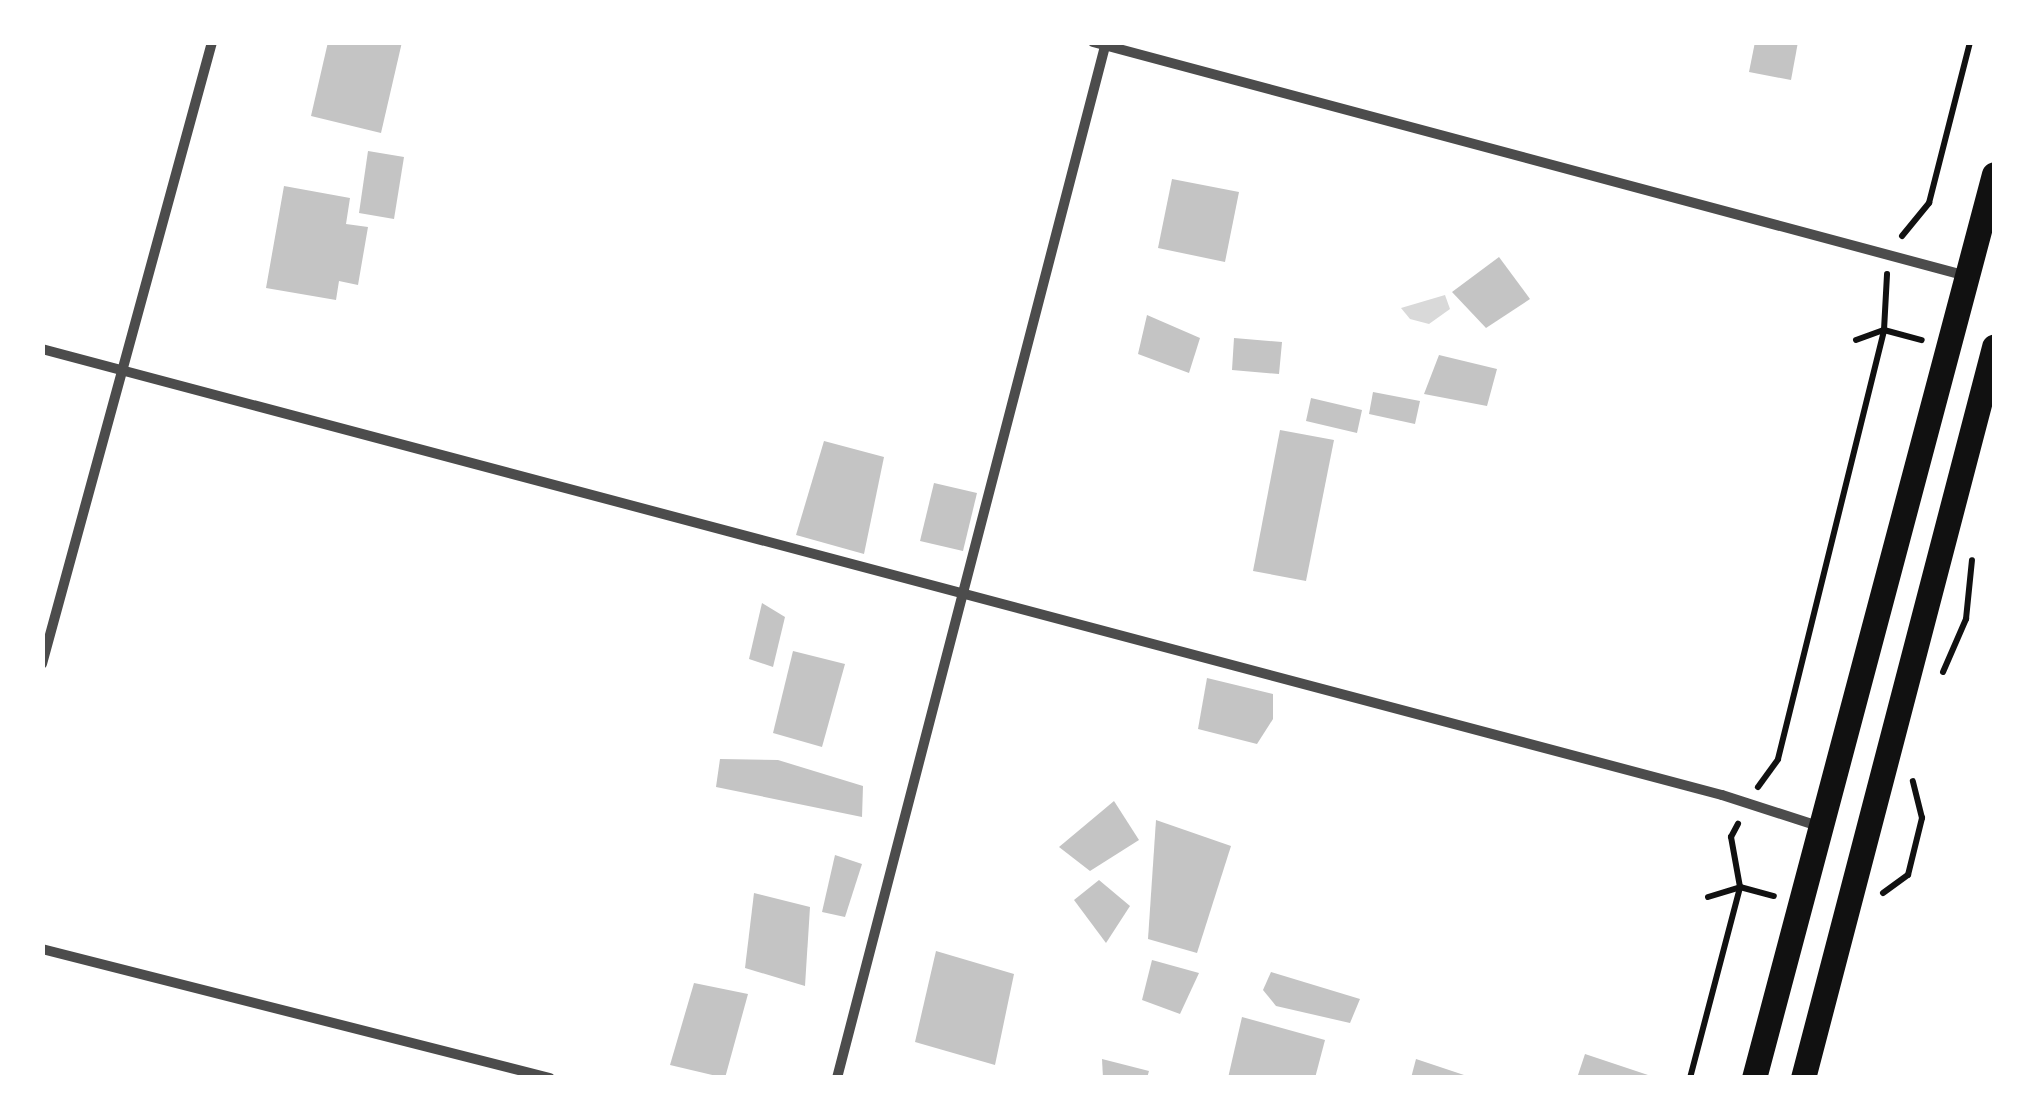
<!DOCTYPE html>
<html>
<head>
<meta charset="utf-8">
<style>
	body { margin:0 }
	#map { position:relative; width:2037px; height:1120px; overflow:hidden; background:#fff; font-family:Spectral,serif }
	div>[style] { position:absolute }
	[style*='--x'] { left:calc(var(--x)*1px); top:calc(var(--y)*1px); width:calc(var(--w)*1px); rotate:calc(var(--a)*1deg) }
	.water>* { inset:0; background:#d9d9d9 }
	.building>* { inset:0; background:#c4c4c4 }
	.path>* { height:6px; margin:-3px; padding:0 3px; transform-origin:3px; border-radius:3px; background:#111 }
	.minor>* { height:10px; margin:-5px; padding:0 5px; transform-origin:5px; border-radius:5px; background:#4c4c4c }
	.primary>* { height:25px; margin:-12.5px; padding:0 12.5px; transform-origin:12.5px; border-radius:12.5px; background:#111 }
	span { translate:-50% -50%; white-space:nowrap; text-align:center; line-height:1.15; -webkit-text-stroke:10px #fff; paint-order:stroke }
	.frame { position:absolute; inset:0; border:45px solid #fff; pointer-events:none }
</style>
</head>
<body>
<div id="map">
	<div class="water">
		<div style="clip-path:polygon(1445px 295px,1450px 309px,1429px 324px,1410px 319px,1401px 308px)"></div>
	</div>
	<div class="building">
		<div style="clip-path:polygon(328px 42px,402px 42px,381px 133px,311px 116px)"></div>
		<div style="clip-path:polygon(1755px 42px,1798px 42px,1791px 80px,1749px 72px)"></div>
		<div style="clip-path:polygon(368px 151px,404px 157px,394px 219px,359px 213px)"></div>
		<div style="clip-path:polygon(1172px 179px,1239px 192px,1225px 262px,1158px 248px)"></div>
		<div style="clip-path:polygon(284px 186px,350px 198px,346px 224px,368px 227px,358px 285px,339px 281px,336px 300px,266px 288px)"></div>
		<div style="clip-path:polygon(1499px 257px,1530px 299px,1486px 328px,1452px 292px)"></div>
		<div style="clip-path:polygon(1147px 315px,1200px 338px,1189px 373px,1138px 354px)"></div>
		<div style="clip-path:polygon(1234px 338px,1282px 342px,1279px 374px,1232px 370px)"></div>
		<div style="clip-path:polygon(1439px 355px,1497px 369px,1487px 406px,1424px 394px)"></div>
		<div style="clip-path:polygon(1373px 392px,1420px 401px,1415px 424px,1369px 414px)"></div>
		<div style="clip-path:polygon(1311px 398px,1362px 410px,1357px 433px,1306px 421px)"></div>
		<div style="clip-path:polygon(1280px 430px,1334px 440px,1306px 581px,1253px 571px)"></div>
		<div style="clip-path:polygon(824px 441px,884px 457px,864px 554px,796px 535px)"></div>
		<div style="clip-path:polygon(934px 483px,977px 493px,963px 551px,920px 541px)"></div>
		<div style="clip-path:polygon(762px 603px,785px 617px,773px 667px,749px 659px)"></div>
		<div style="clip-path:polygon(793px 651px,845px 664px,822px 747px,773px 733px)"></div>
		<div style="clip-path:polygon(1207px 678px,1273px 694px,1273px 719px,1257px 744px,1198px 729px)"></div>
		<div style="clip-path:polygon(720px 759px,778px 760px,863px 786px,862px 817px,716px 787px)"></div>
		<div style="clip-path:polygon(1114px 801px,1139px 840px,1090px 871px,1059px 847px)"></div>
		<div style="clip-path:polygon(1156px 820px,1231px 846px,1197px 953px,1148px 939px)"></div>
		<div style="clip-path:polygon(835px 855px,862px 864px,845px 917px,822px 912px)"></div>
		<div style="clip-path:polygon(1099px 880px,1130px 906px,1106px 943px,1074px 900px)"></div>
		<div style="clip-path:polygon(754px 893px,810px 907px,805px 986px,745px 968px)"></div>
		<div style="clip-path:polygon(936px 951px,1014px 974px,995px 1065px,915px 1042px)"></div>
		<div style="clip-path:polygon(1152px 960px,1199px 973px,1180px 1014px,1142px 1000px)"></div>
		<div style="clip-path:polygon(1271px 972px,1360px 999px,1350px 1023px,1276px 1006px,1263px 990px)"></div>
		<div style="clip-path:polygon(694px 983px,748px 994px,725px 1078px,670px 1065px)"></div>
		<div style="clip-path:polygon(1242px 1017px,1325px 1040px,1315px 1078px,1228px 1078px)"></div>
		<div style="clip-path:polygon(1585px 1054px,1654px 1077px,1654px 1078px,1577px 1078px)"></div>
		<div style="clip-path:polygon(1102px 1059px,1149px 1071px,1147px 1078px,1103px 1078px)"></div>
		<div style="clip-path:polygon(1416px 1059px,1470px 1077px,1470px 1078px,1411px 1078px)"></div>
	</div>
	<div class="path">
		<div style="--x:1902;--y:236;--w:43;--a:-50.7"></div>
		<div style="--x:1929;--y:203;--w:166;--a:-75.7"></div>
		<div style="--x:1856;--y:340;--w:30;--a:-20"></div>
		<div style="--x:1884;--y:330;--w:39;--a:15"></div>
		<div style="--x:1943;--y:672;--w:58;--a:-66.5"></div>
		<div style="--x:1966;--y:619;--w:59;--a:-84.2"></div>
		<div style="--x:1758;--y:787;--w:34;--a:-54"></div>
		<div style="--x:1778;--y:759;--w:442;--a:-76.1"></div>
		<div style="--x:1884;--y:330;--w:56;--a:-86.9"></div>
		<div style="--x:1883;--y:893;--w:31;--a:-36"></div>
		<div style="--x:1908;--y:875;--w:59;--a:-76.2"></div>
		<div style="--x:1922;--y:818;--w:38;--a:-104"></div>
		<div style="--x:1708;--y:897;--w:34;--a:-17"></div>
		<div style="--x:1740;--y:887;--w:35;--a:15"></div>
		<div style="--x:1690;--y:1078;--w:197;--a:-75.3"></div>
		<div style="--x:1740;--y:887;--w:51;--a:-100.2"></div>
		<div style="--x:1731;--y:837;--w:15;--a:-62"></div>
	</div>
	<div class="minor">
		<div style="--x:1093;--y:42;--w:905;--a:14.99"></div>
		<div style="--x:42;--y:349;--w:1738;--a:14.87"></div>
		<div style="--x:1722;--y:795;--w:101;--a:17.9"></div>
		<div style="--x:42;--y:664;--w:645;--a:-74.71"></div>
		<div style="--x:42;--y:949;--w:524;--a:14.25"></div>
		<div style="--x:837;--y:1078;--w:1066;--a:-75.44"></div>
	</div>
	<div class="primary">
		<div style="--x:1754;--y:1078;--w:935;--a:-75.13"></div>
		<div style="--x:1803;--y:1078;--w:756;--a:-75.36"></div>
	</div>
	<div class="frame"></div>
</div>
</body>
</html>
